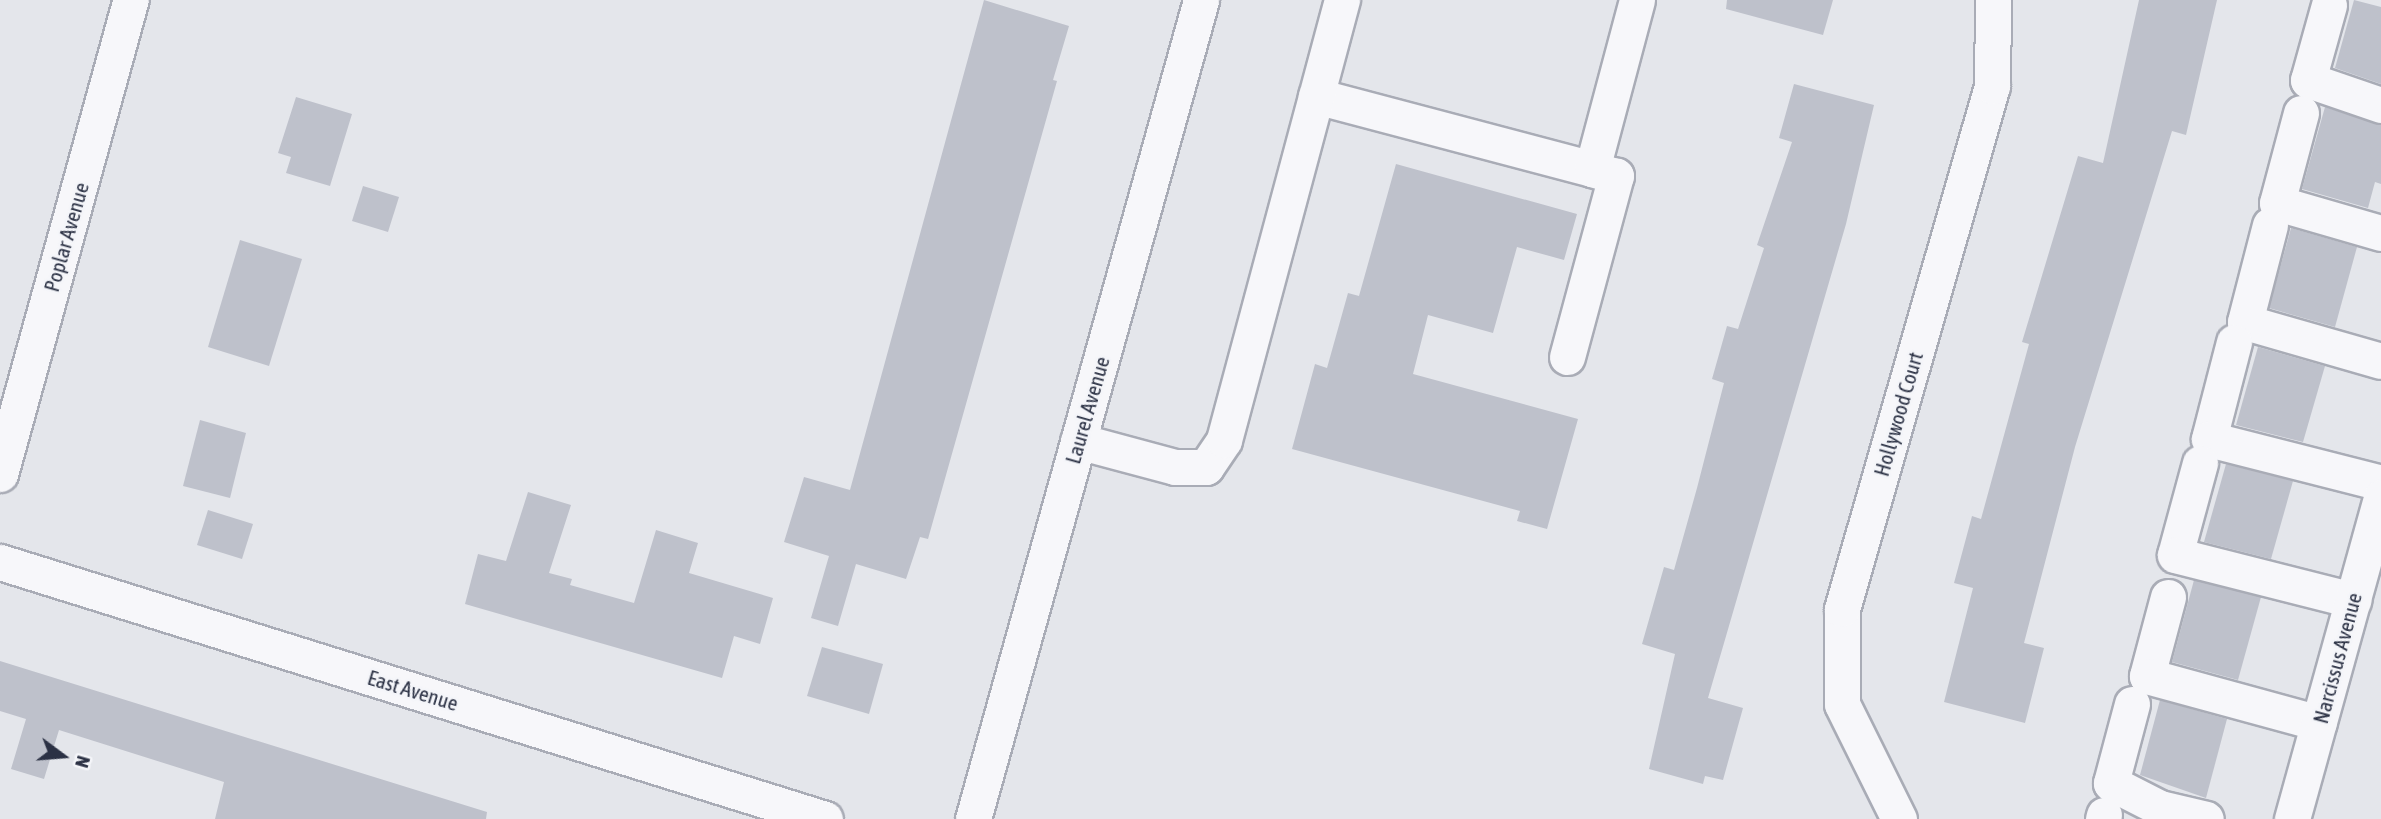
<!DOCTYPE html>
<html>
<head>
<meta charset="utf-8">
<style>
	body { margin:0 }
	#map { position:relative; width:2381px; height:819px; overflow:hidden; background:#e4e6eb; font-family:"Asap Condensed",sans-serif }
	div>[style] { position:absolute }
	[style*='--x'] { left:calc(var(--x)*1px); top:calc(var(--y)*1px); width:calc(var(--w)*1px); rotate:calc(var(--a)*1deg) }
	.building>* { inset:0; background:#bec1cb }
	.roads { filter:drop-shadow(2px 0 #a9acb6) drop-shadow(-2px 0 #a9acb6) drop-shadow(0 2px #a9acb6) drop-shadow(0 -2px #a9acb6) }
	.minor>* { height:35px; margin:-17.5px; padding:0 17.5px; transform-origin:17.5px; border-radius:17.5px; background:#f7f7fa }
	span { translate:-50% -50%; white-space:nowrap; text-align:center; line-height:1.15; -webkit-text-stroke:5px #f4f5f9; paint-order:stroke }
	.street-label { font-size:21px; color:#2b3144 }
	.north { position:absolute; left:28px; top:721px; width:70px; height:70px; -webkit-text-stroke:5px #f4f5f9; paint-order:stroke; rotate:106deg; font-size:19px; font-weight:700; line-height:28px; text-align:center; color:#2b3144 }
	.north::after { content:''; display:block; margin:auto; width:24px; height:32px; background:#2b3144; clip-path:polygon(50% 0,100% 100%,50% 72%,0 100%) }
</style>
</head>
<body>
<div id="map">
	<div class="building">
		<div style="clip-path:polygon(984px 0,1069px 26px,1053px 80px,1057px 81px,928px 539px,920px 537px,906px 579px,856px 564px,838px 626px,811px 618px,829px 556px,784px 542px,804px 477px,850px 490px)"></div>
		<div style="clip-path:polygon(1727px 0,1833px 0,1823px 35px,1726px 9px)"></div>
		<div style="clip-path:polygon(2139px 0,2217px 0,2186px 135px,2172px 131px,2075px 447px,2024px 643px,2044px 648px,2025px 723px,1944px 702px,1973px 588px,1954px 583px,1972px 516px,1981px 519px,2029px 344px,2022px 342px,2078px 156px,2103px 163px)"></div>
		<div style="clip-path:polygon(2354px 0,2381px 7px,2381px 84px,2335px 68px)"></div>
		<div style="clip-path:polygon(1794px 84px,1874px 105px,1846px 224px,1708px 698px,1743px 708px,1723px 780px,1705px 776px,1703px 784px,1649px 769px,1675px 654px,1642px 644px,1664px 567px,1674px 570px,1697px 488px,1724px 383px,1712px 379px,1727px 326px,1738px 329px,1764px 248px,1757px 245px,1792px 142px,1779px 138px)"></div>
		<div style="clip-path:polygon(296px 97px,352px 114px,330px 186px,286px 173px,291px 157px,278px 153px)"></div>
		<div style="clip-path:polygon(2325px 107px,2381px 125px,2381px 184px,2375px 182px,2368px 208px,2302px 189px)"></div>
		<div style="clip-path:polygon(1396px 164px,1577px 214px,1564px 260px,1517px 247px,1493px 333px,1428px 315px,1413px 374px,1578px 419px,1547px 529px,1517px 521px,1520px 511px,1292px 449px,1315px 364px,1327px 368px,1348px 293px,1359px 296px)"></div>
		<div style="clip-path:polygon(363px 186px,399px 197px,388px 232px,352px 221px)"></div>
		<div style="clip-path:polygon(2291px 228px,2357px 247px,2335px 327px,2269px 308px)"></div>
		<div style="clip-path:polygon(240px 240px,302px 259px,269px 366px,208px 347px)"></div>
		<div style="clip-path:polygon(2258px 347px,2325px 366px,2303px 442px,2236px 425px)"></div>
		<div style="clip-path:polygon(200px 420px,246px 433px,230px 498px,183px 486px)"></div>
		<div style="clip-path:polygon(2226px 464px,2293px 481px,2271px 559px,2204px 542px)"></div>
		<div style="clip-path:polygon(528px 492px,571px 505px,549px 573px,572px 579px,570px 585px,634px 603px,656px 530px,698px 543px,689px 573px,773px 598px,760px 644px,734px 636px,722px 678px,465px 604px,478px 554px,506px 561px)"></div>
		<div style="clip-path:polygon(208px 510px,253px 524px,242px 559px,197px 545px)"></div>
		<div style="clip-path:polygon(2194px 580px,2261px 597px,2238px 680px,2172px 662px)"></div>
		<div style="clip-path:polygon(822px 647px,883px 664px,869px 714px,807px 696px)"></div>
		<div style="clip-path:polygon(0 661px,487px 812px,486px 819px,215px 819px,224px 782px,59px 730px,44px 779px,11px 769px,26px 719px,0 711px)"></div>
		<div style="clip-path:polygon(2160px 700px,2227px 719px,2206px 798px,2140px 775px)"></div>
	</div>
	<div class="roads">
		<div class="minor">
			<div style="--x:2329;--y:5;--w:78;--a:105.6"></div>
			<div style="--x:2308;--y:80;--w:77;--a:18.9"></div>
			<div style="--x:1316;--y:96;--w:285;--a:14.8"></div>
			<div style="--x:1592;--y:169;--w:175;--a:-75.1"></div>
			<div style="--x:2301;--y:113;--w:93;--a:104.9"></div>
			<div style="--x:2277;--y:203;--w:108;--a:16.1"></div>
			<div style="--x:2270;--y:225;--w:100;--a:104.5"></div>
			<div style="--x:2245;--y:322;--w:141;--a:16"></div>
			<div style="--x:2234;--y:342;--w:100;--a:104.5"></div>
			<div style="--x:2209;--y:439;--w:178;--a:14.3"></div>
			<div style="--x:1567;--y:357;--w:188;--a:-74.9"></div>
			<div style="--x:1616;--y:176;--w:25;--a:-164"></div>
			<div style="--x:1078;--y:441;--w:100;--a:15"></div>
			<div style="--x:1175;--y:467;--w:31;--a:0"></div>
			<div style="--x:1206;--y:467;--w:32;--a:-56"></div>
			<div style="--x:1224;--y:440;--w:456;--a:-75"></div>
			<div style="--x:2200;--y:463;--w:95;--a:105.2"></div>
			<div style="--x:2175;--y:555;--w:184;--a:14.2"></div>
			<div style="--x:0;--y:474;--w:492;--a:-74.6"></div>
			<div style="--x:0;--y:562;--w:864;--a:17.3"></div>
			<div style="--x:2168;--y:597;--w:82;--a:104.9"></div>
			<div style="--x:2147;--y:676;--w:178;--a:15.3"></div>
			<div style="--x:2132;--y:704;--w:82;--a:104.9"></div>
			<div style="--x:2111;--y:783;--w:55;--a:27"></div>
			<div style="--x:2160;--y:808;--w:47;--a:13.4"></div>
			<div style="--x:973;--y:819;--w:850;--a:-74.44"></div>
			<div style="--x:1899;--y:819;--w:128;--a:-116.4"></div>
			<div style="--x:1842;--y:704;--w:95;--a:-90"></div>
			<div style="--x:1842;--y:609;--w:544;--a:-74"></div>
			<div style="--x:1992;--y:86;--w:86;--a:-89.3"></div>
			<div style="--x:2103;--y:819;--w:4;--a:-76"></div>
			<div style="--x:2292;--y:819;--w:334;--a:-74.5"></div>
		</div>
	</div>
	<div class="street-label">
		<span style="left:66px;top:237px;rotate:-74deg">Poplar Avenue</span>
		<span style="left:1087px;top:410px;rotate:-74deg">Laurel Avenue</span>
		<span style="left:1898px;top:414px;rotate:-74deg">Hollywood Court</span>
		<span style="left:2337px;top:658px;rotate:-75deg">Narcissus Avenue</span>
		<span style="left:413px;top:690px;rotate:17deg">East Avenue</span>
	</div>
	<div class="north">N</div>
</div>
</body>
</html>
